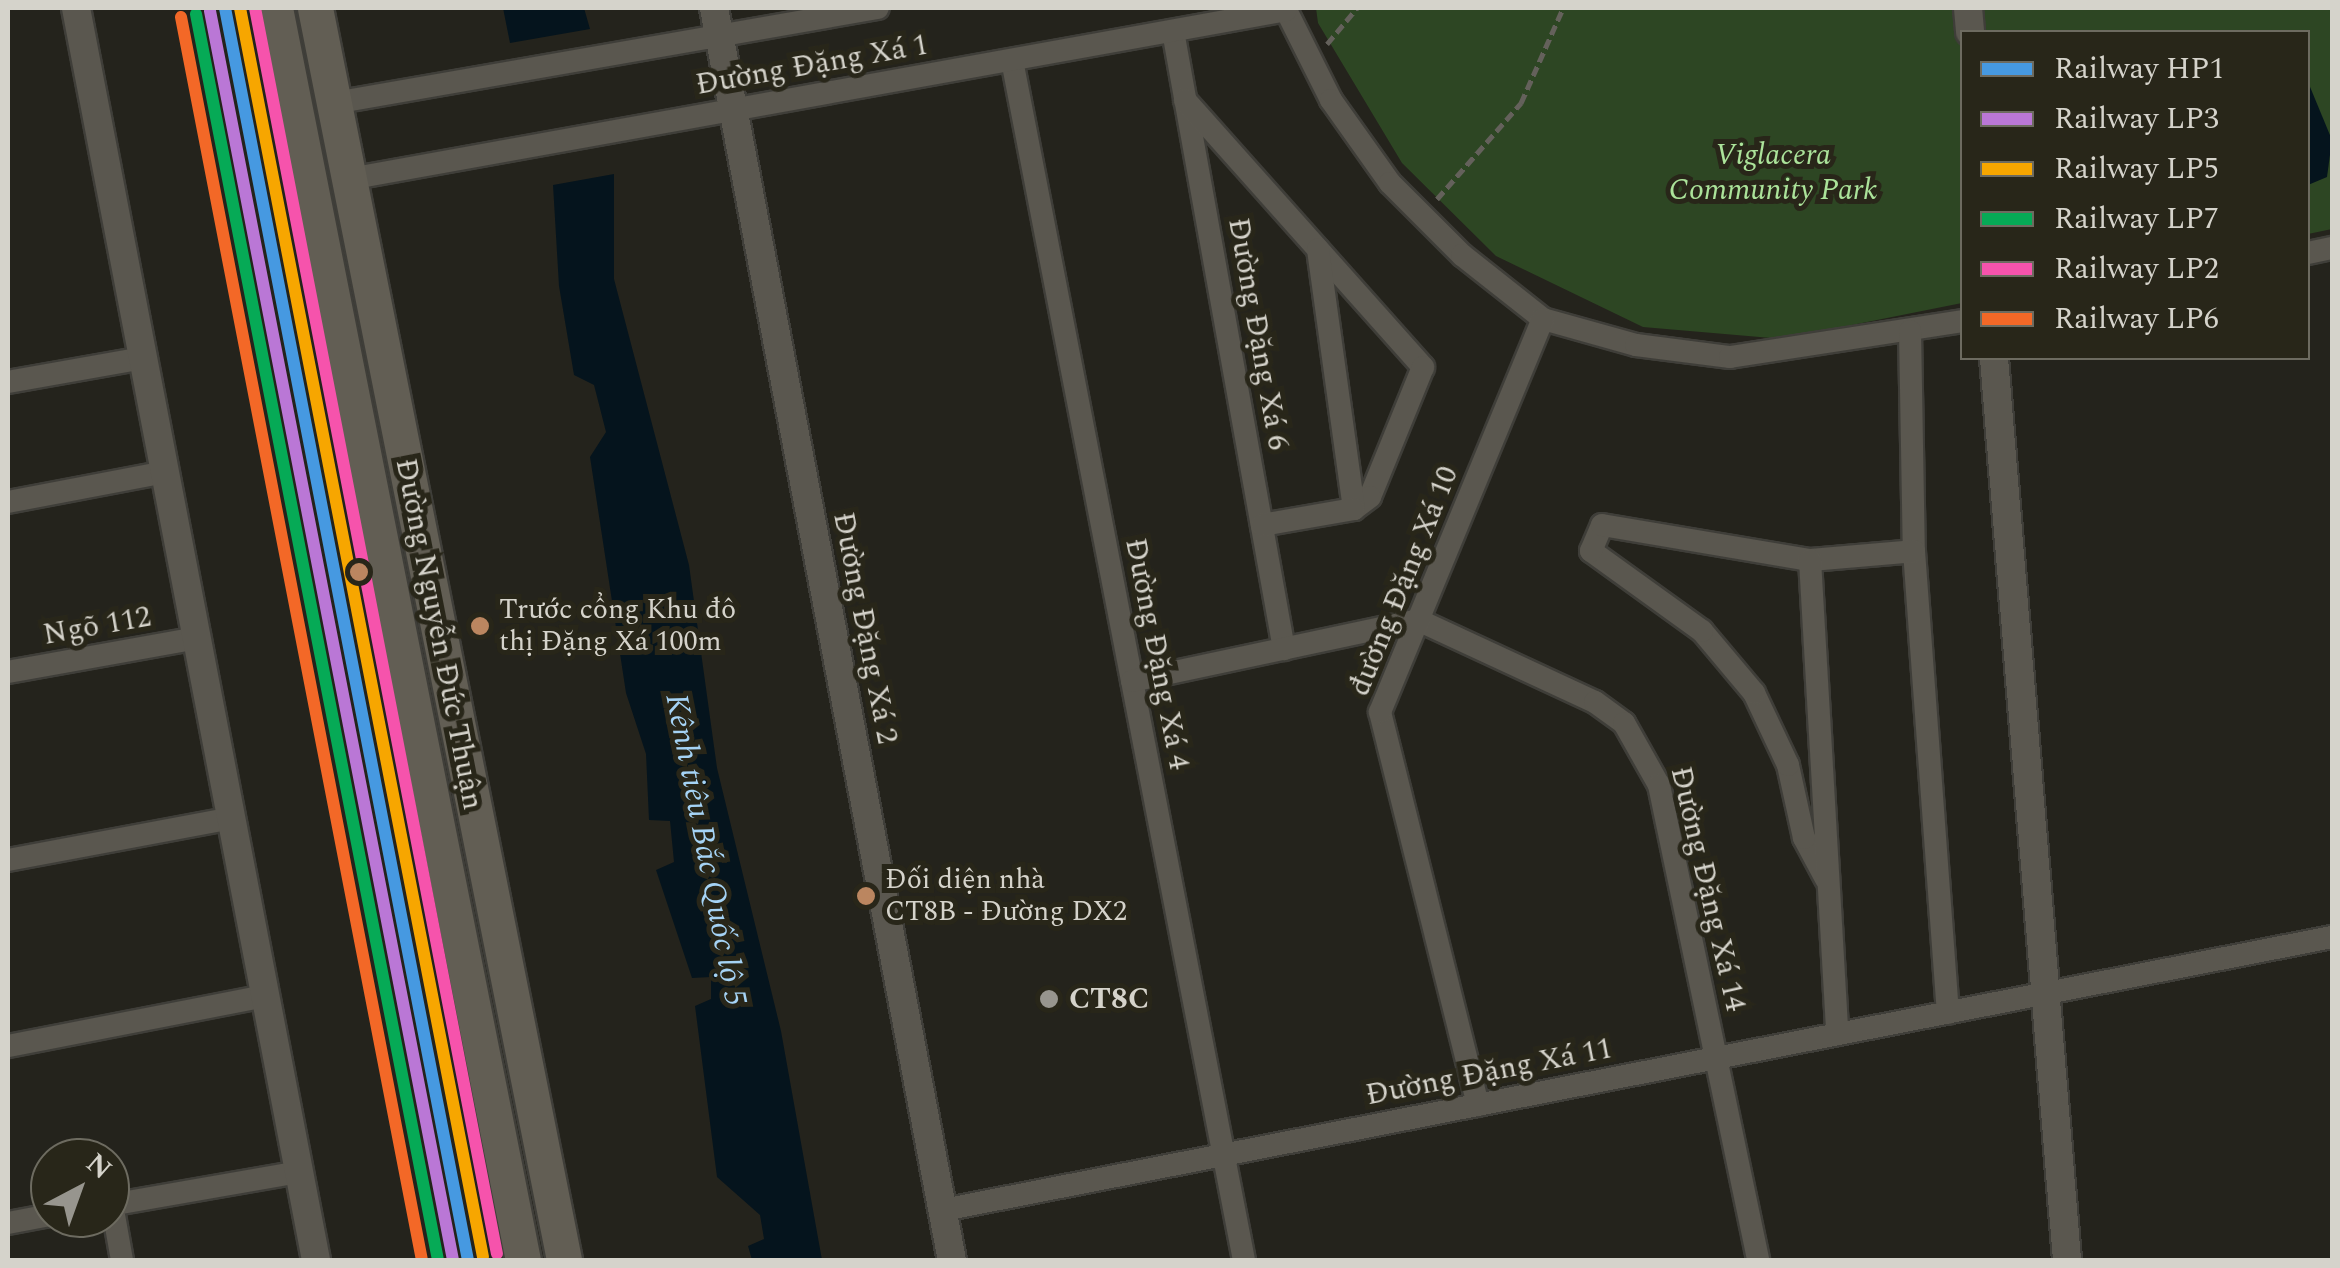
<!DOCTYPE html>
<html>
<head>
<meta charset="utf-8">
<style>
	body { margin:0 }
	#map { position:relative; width:2340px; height:1268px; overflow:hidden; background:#24231c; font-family:Spectral,serif }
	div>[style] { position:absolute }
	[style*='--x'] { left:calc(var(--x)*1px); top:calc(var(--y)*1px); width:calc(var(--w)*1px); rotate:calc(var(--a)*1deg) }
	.green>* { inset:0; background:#2d4623 }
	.water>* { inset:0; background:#05141d }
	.path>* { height:5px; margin-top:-2.5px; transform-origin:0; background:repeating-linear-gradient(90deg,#64615b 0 10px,transparent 0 15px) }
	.roads { filter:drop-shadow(2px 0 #3f3e39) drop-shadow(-2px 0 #3f3e39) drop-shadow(0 2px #3f3e39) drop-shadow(0 -2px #3f3e39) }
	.minor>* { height:22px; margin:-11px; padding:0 11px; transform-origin:11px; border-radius:11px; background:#5a574f }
	.tertiary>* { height:28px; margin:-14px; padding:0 14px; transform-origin:14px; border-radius:14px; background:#5a574f }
	.trunk>* { height:35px; margin:-17.5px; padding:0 17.5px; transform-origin:17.5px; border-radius:17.5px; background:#625e54 }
	.rail-1>* { height:12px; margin:-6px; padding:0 6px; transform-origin:6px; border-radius:6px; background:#4699e1 }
	.rail-2>* { height:12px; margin:-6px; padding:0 6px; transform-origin:6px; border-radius:6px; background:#ba77d6 }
	.rail-3>* { height:12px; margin:-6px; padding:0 6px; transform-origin:6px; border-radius:6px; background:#f7a600 }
	.rail-4>* { height:12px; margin:-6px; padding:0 6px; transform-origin:6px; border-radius:6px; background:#06aa56 }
	.rail-5>* { height:12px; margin:-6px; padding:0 6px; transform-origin:6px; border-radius:6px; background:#f653ac }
	.rail-6>* { height:12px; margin:-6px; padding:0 6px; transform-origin:6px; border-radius:6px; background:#f36827 }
	.dots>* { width:28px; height:28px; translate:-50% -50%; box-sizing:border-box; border:5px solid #282619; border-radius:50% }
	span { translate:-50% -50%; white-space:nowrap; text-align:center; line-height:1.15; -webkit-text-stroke:10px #282619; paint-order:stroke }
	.bus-label { font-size:28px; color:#d5d3cb }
	.left { translate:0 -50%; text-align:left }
	.street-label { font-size:30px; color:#d5d3cb }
	.park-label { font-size:30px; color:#abe39a; font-style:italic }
	.poi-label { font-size:30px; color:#d5d3cb; font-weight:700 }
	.water-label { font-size:32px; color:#a5d3f5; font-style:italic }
	.frame { position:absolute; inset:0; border:10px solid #d5d3cb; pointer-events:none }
	.legend { position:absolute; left:1960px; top:30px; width:350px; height:330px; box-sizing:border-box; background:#282619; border:2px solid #6d6b60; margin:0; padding:12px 18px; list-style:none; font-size:30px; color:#d5d3cb }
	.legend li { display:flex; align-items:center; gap:20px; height:50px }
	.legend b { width:50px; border:2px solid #6d6b60 }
	.north { position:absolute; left:30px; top:1138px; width:100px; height:100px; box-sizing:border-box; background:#282619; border:2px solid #6d6b60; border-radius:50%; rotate:41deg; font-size:28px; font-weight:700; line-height:40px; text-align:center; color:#d5d3cb }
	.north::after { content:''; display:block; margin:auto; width:35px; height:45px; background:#97958e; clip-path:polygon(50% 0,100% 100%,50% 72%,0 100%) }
</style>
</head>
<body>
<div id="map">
	<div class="green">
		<div style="clip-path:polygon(1316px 8px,2332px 8px,2332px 229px,2308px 234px,2308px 32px,1962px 32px,1962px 303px,1782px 339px,1643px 327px,1496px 256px,1402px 163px,1318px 23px)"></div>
	</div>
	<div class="water">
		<div style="clip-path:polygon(503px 8px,584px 8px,590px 29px,510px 43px)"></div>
		<div style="clip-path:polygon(2308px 82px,2332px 140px,2327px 177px,2308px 185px)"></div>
		<div style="clip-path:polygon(614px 174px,614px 279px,689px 565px,717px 768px,781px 1031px,822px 1260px,752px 1260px,748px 1246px,764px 1239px,760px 1215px,717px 1177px,695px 1006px,711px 999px,711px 977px,692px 978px,656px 870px,674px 862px,670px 821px,649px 820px,646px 754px,626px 693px,590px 457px,606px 432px,594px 385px,574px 375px,559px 286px,553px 185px)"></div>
	</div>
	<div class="path">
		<div style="--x:1327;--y:44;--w:47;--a:-50.2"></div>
		<div style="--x:1437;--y:199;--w:128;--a:-48.8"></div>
		<div style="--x:1521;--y:103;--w:104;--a:-66.1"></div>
	</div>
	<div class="roads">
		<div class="minor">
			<div style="--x:1285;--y:8;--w:103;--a:63.4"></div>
			<div style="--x:1331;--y:100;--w:102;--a:54.6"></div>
			<div style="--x:1390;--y:183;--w:102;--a:45"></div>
			<div style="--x:1462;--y:255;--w:103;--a:38.3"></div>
			<div style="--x:1543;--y:319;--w:97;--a:15.6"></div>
			<div style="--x:1636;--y:345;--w:95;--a:7.3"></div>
			<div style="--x:1730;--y:357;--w:235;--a:-8.8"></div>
			<div style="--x:1173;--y:31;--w:628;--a:79.82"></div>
			<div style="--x:1012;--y:60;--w:1222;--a:79.06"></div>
			<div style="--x:1185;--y:100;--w:358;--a:48.3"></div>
			<div style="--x:1423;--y:367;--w:140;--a:112.2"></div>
			<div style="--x:1370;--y:497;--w:20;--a:143"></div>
			<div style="--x:1354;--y:509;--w:262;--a:-97.9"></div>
			<div style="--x:334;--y:103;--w:552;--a:-9.91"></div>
			<div style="--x:349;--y:179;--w:952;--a:-10.22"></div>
			<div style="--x:2308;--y:253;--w:25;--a:-12"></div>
			<div style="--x:1910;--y:331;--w:220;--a:89"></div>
			<div style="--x:1914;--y:551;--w:463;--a:85.8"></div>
			<div style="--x:8;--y:382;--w:137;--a:-10.1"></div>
			<div style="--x:8;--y:502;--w:160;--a:-10.8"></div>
			<div style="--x:1262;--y:525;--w:93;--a:-9.9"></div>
			<div style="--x:1810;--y:560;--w:104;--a:-4.9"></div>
			<div style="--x:8;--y:672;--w:192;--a:-10.2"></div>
			<div style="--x:1132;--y:681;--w:292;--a:-12"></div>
			<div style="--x:1418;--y:620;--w:195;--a:24.9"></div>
			<div style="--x:1595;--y:702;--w:36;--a:36"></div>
			<div style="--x:1624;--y:723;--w:71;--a:60.6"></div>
			<div style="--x:1659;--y:785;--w:485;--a:78.2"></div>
			<div style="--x:8;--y:860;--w:228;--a:-10.6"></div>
			<div style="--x:1826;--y:879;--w:47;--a:-118.2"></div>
			<div style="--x:1804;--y:838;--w:75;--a:-102.4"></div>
			<div style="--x:1788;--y:765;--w:80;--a:-115.3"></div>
			<div style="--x:1754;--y:693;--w:81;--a:-130"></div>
			<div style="--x:1702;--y:631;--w:137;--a:-144.2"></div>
			<div style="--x:1591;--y:551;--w:28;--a:-67"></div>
			<div style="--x:1602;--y:525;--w:211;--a:9.6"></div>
			<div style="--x:1810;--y:560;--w:475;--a:86.7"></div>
			<div style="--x:8;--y:1046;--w:262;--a:-11"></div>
			<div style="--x:1478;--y:1105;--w:405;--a:-104"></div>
			<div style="--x:1380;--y:712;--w:425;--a:-67.5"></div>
			<div style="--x:112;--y:1204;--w:57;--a:79.9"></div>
			<div style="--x:110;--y:1205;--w:192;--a:-9.9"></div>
			<div style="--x:943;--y:1210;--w:1416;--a:-11.12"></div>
			<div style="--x:8;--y:1223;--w:43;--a:-10.8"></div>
		</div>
		<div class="tertiary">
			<div style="--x:76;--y:8;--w:1275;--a:79.15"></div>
			<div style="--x:714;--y:8;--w:1274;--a:79.24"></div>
			<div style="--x:1968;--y:8;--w:24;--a:85"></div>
			<div style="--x:1994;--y:358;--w:905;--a:85.37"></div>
		</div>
		<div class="trunk">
			<div style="--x:275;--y:8;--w:1276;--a:78.8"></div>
			<div style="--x:315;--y:8;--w:1277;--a:78.75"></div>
		</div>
	</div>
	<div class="rail-1">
		<div style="--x:225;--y:8;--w:1275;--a:79.02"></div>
	</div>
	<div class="rail-2">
		<div style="--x:210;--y:11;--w:1272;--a:78.99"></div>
	</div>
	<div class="rail-3">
		<div style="--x:240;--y:8;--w:1272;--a:78.99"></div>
	</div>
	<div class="rail-4">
		<div style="--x:196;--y:14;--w:1269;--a:79.01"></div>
	</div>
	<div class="rail-5">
		<div style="--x:255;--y:8;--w:1269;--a:79.01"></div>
	</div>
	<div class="rail-6">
		<div style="--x:181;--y:17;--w:1266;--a:79.03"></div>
	</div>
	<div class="dots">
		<div style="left:359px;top:572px;background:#bb8660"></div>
		<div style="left:480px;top:626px;background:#bb8660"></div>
		<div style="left:866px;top:896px;background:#bb8660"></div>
		<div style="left:1049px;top:999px;background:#97958e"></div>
	</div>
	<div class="bus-label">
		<span class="left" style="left:499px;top:626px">Trước cổng Khu đô<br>thị Đặng Xá 100m</span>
		<span class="left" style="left:885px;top:896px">Đối diện nhà<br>CT8B - Đường DX2</span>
	</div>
	<div class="street-label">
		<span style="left:812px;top:65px;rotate:-10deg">Đường Đặng Xá 1</span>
		<span style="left:1258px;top:334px;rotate:80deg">Đường Đặng Xá 6</span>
		<span style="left:1404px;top:581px;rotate:-68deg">đường Đặng Xá 10</span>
		<span style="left:97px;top:626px;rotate:-10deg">Ngõ 112</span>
		<span style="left:865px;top:628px;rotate:79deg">Đường Đặng Xá 2</span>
		<span style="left:439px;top:634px;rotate:79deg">Đường Nguyễn Đức Thuận</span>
		<span style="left:1157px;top:654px;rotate:79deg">Đường Đặng Xá 4</span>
		<span style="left:1708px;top:889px;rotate:77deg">Đường Đặng Xá 14</span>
		<span style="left:1489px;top:1072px;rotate:-11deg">Đường Đặng Xá 11</span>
	</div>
	<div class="park-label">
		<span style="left:1773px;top:172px">Viglacera<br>Community Park</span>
	</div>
	<div class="poi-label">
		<span class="left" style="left:1069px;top:999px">CT8C</span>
	</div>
	<div class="water-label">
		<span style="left:705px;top:850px;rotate:79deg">Kênh tiêu Bắc Quốc lộ 5</span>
	</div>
	<div class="frame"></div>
	<ul class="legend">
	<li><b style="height:12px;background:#4699e1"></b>Railway HP1</li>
	<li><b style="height:12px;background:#ba77d6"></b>Railway LP3</li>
	<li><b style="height:12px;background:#f7a600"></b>Railway LP5</li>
	<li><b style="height:12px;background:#06aa56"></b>Railway LP7</li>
	<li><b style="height:12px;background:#f653ac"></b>Railway LP2</li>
	<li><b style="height:12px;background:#f36827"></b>Railway LP6</li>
	</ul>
	<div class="north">N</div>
</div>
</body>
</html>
